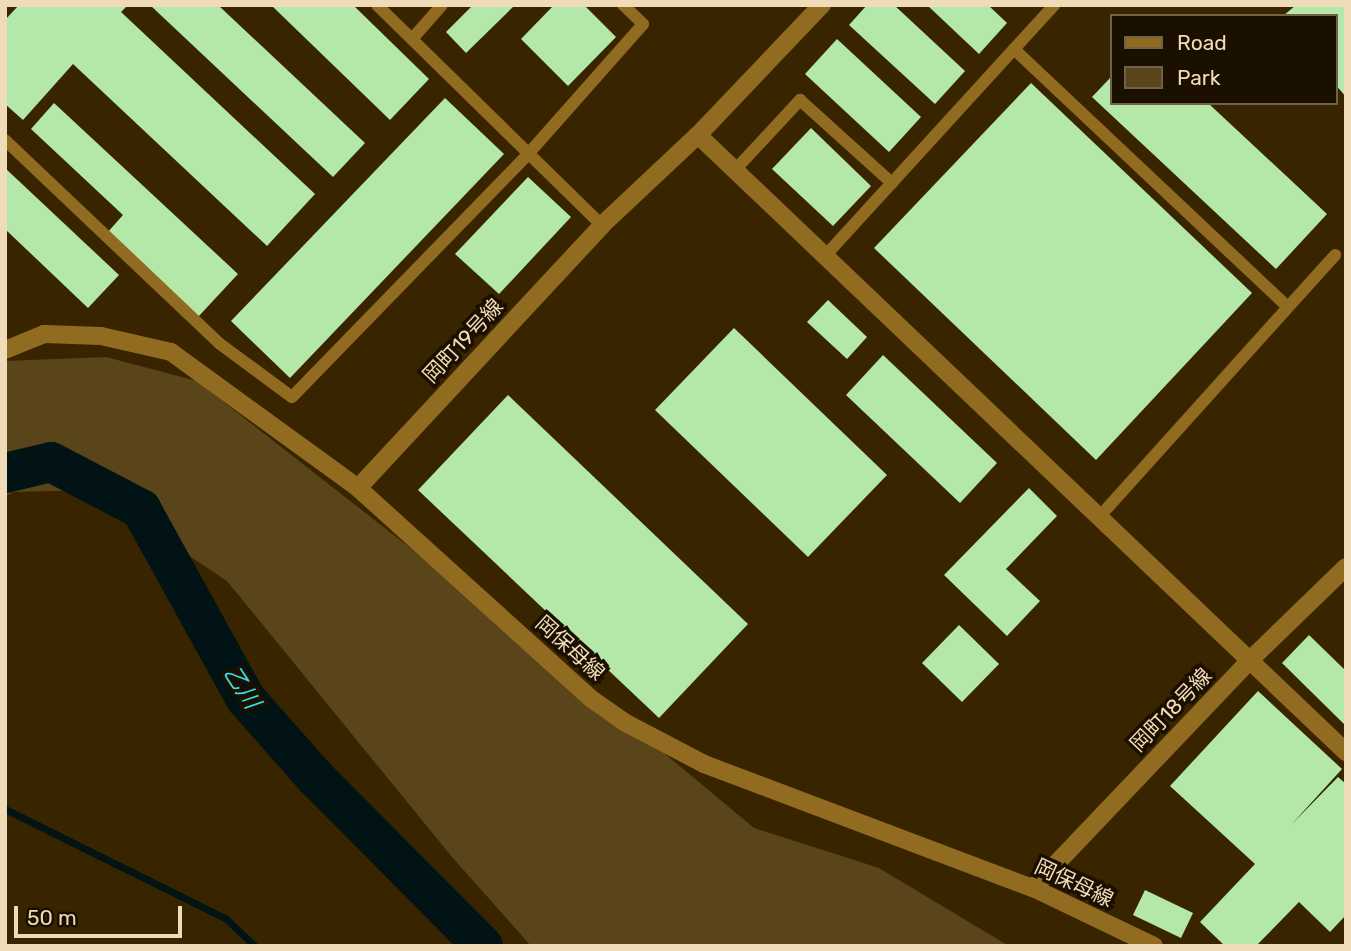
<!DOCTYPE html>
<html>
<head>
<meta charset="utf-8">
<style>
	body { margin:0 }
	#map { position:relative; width:1351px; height:951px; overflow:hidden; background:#382500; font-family:Rubik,"Noto Sans JP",sans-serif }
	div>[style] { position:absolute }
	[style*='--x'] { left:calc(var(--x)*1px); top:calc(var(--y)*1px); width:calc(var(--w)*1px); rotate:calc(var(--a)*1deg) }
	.green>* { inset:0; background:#5a4419 }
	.stream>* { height:7px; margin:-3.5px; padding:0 3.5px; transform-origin:3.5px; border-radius:3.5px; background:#011314 }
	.river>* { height:40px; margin:-20px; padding:0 20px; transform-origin:20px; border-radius:20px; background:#011314 }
	.building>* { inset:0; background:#b3e8a9 }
	.service>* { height:12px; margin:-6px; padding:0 6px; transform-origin:6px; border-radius:6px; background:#916b20 }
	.minor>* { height:18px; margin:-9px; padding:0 9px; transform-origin:9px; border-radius:9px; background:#916b20 }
	.tertiary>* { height:18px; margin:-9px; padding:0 9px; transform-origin:9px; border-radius:9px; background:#916b20 }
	span { translate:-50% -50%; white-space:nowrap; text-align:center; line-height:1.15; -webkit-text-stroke:7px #1b0f00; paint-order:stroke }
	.street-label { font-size:21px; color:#f0dbb9 }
	.water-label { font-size:23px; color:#36dde7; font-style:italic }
	.frame { position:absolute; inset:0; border:7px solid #f0dbb9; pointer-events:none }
	.legend { position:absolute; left:1110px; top:14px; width:228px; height:91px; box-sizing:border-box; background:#1b0f00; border:2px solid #70614a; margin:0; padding:9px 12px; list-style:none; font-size:21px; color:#f0dbb9 }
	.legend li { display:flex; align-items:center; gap:14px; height:35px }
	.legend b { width:35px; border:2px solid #70614a }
	.scale { position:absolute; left:14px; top:906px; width:168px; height:32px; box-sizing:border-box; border:4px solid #f0dbb9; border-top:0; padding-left:9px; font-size:21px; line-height:24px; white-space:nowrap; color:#f0dbb9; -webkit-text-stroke:5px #1b0f00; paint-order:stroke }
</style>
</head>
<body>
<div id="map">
	<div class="green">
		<div style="clip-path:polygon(106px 357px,197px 381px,538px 648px,754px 828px,879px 868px,1009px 946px,531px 946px,452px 857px,227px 581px,90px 490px,13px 492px,5px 497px,5px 361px)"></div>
	</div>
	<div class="stream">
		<div style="--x:5;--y:809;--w:246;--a:26.4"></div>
		<div style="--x:225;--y:918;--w:41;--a:43"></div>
	</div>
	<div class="river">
		<div style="--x:5;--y:473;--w:47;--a:-13.4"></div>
		<div style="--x:51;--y:462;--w:102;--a:27.6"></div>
		<div style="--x:141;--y:509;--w:217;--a:61.1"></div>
		<div style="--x:246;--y:699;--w:106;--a:48.5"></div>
		<div style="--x:316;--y:778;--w:237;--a:45.2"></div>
	</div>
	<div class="building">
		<div style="clip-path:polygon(19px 5px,128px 5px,121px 12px,315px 194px,267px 246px,73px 64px,23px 120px,5px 104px,5px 20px)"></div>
		<div style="clip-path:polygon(150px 5px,218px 5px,365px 143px,333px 177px)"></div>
		<div style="clip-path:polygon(271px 5px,353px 5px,429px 79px,390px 120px)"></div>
		<div style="clip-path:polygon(473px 5px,515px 5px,466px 53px,446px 32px)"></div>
		<div style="clip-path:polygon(554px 5px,584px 5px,616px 37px,568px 86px,521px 39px)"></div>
		<div style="clip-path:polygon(867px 5px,894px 5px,965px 71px,935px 104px,849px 25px)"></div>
		<div style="clip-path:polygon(927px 5px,988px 5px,1007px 23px,979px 54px)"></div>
		<div style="clip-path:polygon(1296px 5px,1346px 5px,1346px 97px,1335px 84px,1335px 16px,1283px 16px)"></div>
		<div style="clip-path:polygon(837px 39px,921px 117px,889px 152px,805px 74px)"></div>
		<div style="clip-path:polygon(1111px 77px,1111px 103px,1208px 103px,1327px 214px,1276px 269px,1092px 97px)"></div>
		<div style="clip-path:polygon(1031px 83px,1252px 293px,1096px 460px,874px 248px)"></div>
		<div style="clip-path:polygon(445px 98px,504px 154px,290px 378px,231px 321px)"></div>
		<div style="clip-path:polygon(54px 103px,238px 274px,198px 317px,107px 233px,123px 215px,31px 129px)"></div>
		<div style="clip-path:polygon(811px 128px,871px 186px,833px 226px,772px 169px)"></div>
		<div style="clip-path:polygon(5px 168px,119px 275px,88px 308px,5px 229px)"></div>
		<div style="clip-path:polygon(528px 177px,571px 217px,499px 294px,455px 254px)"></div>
		<div style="clip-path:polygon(828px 300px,867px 337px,847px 359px,807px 322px)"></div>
		<div style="clip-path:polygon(734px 328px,887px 475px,808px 557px,655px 410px)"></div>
		<div style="clip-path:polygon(883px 355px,997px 463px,960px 503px,846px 395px)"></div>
		<div style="clip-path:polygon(508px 395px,748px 624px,659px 718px,418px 490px)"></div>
		<div style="clip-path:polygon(1029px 488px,1057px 516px,1006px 569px,1040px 601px,1007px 636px,944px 575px)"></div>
		<div style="clip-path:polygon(959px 625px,999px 664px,962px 702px,922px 663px)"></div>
		<div style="clip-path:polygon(1309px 635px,1346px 671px,1346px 726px,1282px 663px)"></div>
		<div style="clip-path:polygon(1258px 691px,1342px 769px,1291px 825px,1338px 777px,1346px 784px,1346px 915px,1330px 932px,1299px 902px,1256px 946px,1225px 946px,1200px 922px,1255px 864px,1170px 786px)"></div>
		<div style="clip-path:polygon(1145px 890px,1193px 913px,1181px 938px,1133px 915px)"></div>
	</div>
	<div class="service">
		<div style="--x:377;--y:5;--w:315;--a:44.4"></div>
		<div style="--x:412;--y:39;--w:45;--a:-48.6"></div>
		<div style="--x:1014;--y:49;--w:376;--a:43.3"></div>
		<div style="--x:5;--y:140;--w:296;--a:43.5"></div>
		<div style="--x:220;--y:344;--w:89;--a:36.4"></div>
		<div style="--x:292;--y:397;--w:340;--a:-45.8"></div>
		<div style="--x:529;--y:153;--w:172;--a:-48.5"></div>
		<div style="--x:643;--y:24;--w:28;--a:-136"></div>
		<div style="--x:735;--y:170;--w:96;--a:-47.1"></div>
		<div style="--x:800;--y:100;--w:124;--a:42.1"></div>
		<div style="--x:825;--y:256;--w:340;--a:-47.6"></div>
		<div style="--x:1101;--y:515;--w:350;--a:-48"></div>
	</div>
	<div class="minor">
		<div style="--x:698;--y:135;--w:895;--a:43.6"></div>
		<div style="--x:5;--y:350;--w:42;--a:-22.3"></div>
		<div style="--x:44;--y:334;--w:57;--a:2"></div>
		<div style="--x:101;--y:336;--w:72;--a:12.9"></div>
		<div style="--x:171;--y:352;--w:231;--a:36"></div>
		<div style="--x:358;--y:488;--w:316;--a:42.1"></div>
		<div style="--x:593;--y:700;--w:38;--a:35"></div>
		<div style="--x:624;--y:722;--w:90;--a:27.7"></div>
		<div style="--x:704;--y:764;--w:352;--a:20.7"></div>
		<div style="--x:1033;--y:888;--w:134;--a:25.6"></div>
		<div style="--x:1033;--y:888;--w:313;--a:-46.4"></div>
		<div style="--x:1249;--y:661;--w:135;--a:-44.1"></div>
	</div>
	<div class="tertiary">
		<div style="--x:358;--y:488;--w:359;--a:-47.1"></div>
		<div style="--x:602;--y:225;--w:132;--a:-43.2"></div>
		<div style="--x:698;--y:135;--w:180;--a:-46.4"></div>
	</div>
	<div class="street-label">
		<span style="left:463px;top:341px;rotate:-47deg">岡町19号線</span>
		<span style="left:570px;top:648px;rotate:42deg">岡保母線</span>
		<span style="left:1171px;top:710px;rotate:-46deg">岡町18号線</span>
		<span style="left:1074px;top:883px;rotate:25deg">岡保母線</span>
	</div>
	<div class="water-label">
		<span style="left:242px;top:687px;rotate:57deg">乙川</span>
	</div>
	<div class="frame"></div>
	<ul class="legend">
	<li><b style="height:9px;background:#916b20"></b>Road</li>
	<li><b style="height:19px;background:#5a4419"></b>Park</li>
	</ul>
	<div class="scale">50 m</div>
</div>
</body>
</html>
